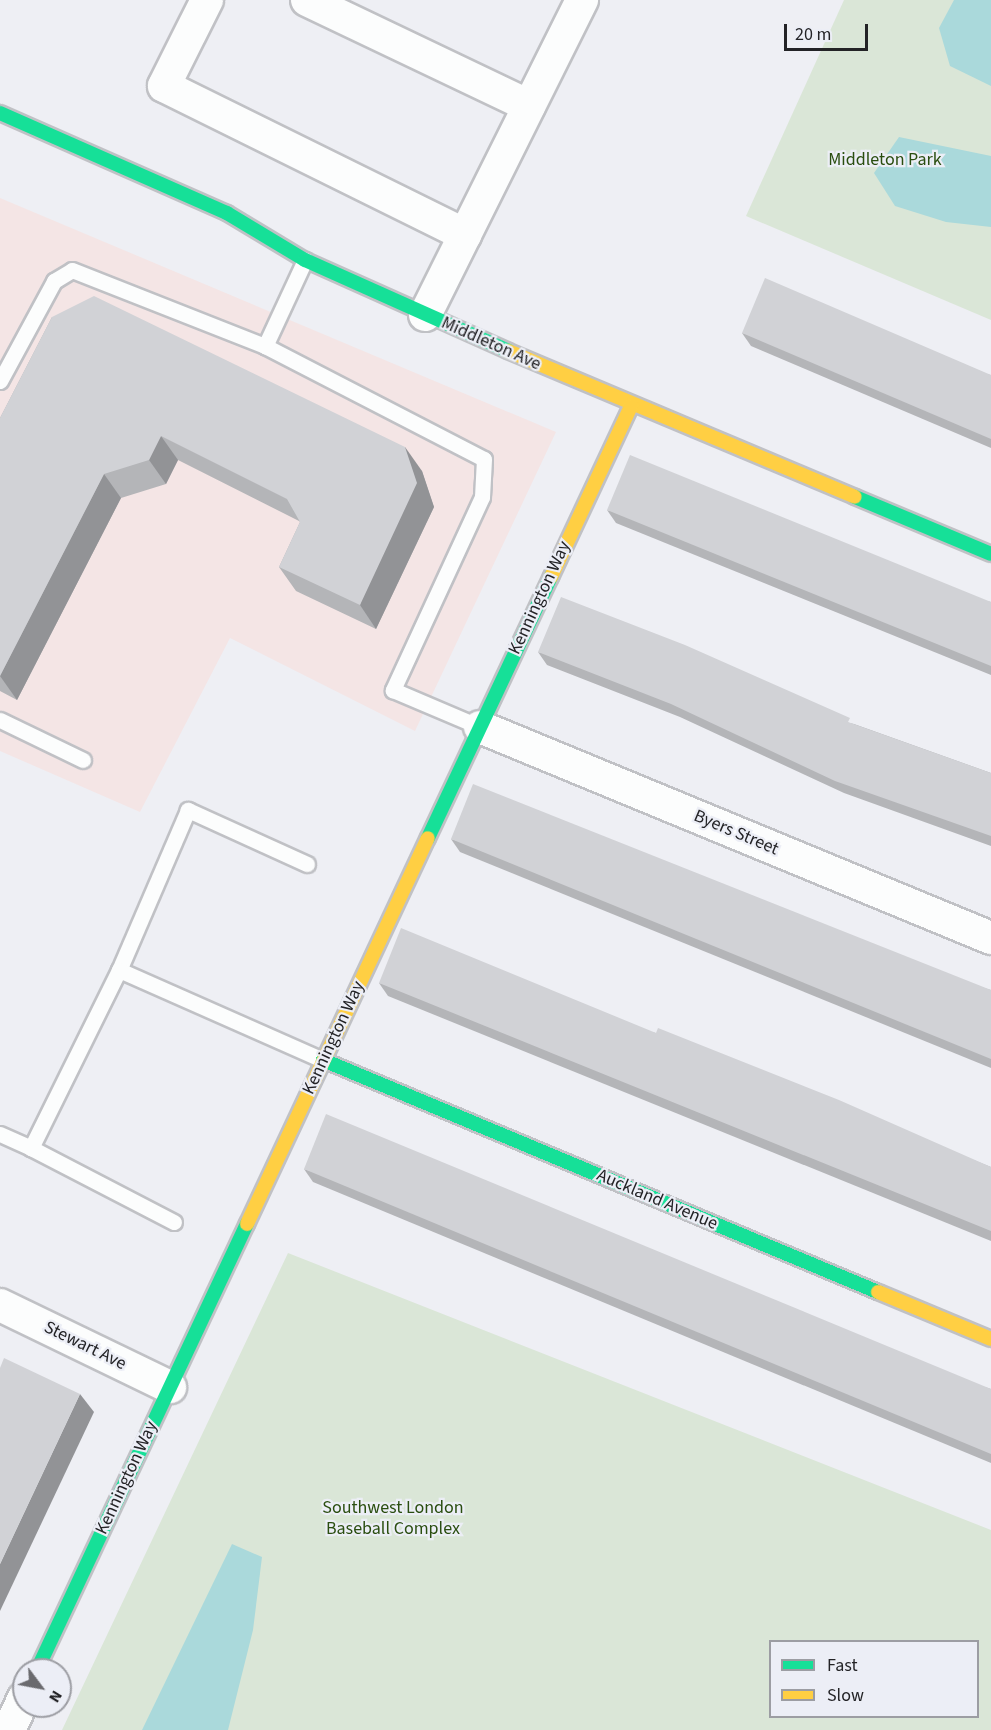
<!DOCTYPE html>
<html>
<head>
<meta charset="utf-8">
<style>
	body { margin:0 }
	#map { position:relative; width:991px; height:1730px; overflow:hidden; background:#eeeff4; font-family:"Source Sans 3",sans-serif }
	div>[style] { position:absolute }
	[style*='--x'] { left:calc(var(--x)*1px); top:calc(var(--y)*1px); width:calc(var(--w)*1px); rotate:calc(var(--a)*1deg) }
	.commercial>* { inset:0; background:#f4e5e5 }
	.green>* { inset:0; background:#dae6d7 }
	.water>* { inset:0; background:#aad9db }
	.roads { filter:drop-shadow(2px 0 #c0c1c5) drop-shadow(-2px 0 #c0c1c5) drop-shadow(0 2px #c0c1c5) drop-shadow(0 -2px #c0c1c5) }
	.lane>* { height:15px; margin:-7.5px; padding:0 7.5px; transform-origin:7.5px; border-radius:7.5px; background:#fcfdfd }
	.street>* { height:32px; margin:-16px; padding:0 16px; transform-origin:16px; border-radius:16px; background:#fcfdfd }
	.fast>* { height:14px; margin:-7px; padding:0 7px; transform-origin:7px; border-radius:7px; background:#16e098 }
	.slow>* { height:14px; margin:-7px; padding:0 7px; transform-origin:7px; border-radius:7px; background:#ffcf43 }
	.wall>* { inset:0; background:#b4b5b8 }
	.shaded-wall>* { inset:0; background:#929396 }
	.building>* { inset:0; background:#d1d2d6 }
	span { translate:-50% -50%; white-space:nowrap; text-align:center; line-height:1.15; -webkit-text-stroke:4.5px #eceef6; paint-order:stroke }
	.park-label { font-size:18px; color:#2a4e10 }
	.street-label { font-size:18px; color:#232326 }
	.legend { position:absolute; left:769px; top:1640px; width:210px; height:78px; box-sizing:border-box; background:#eceef6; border:2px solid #9c9da3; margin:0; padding:8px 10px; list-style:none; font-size:18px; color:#232326 }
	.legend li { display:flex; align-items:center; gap:12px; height:30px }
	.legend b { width:30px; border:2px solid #9c9da3 }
	.north { position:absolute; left:12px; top:1658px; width:60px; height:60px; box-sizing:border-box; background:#eceef6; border:2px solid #9c9da3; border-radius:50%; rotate:122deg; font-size:16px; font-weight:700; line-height:24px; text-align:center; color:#232326 }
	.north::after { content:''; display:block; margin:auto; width:21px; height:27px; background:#6a6a6e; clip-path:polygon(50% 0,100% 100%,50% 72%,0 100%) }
	.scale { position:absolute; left:784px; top:24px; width:84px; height:27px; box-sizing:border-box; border:3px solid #232326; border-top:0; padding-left:8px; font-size:18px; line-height:21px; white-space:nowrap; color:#232326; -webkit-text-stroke:4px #eceef6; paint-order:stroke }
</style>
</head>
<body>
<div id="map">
	<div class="commercial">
		<div style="clip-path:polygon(0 198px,556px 432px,415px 731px,230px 638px,140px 812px,0 751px)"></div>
	</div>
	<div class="green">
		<div style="clip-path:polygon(844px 0,991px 0,991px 320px,746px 216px)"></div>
		<div style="clip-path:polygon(evenodd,288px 1253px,991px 1530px,991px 1730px,62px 1730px,288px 1253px,770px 1642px,978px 1642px,978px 1716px,770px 1716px,770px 1642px)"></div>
	</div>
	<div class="water">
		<div style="clip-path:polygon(954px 0,991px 0,991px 86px,950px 66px,939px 28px)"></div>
		<div style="clip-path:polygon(899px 137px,991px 156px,991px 227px,946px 222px,895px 206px,874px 173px)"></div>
		<div style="clip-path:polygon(232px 1544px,262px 1557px,253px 1630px,228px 1730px,142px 1730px)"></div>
	</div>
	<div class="roads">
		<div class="lane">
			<div style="--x:305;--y:260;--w:95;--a:114.9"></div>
			<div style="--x:265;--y:346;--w:246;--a:27.3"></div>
			<div style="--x:484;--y:459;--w:38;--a:93"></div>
			<div style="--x:482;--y:497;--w:213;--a:114.8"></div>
			<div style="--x:393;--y:690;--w:95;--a:23"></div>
			<div style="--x:0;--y:381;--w:114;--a:-61.6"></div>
			<div style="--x:54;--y:281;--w:21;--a:-31"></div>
			<div style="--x:72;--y:270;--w:207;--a:21.5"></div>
			<div style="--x:0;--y:720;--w:92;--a:25.7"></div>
			<div style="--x:307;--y:864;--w:131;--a:-155.6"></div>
			<div style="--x:188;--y:810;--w:174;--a:113.3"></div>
			<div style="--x:119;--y:970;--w:223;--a:23.8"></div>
			<div style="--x:119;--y:970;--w:199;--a:116.3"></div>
			<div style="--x:31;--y:1148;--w:161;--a:27.4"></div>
			<div style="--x:0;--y:1134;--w:34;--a:24"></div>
		</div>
		<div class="street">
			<div style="--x:207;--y:0;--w:96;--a:116.6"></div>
			<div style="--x:164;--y:86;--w:336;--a:26.3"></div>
			<div style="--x:307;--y:0;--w:246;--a:25.5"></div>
			<div style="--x:425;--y:315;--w:352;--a:-63.5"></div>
			<div style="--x:480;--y:727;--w:553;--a:22.44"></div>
			<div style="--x:0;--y:1305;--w:189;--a:25.8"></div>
			<div style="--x:9;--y:1730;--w:35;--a:-65"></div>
		</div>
		<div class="fast">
			<div style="--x:0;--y:113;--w:248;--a:23.8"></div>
			<div style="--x:227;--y:213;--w:91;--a:31.1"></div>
			<div style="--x:305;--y:260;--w:222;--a:24.1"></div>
			<div style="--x:855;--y:497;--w:147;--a:22.7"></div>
			<div style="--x:428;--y:838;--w:289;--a:-64.8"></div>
			<div style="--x:323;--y:1060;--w:602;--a:22.69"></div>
			<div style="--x:37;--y:1670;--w:493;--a:-64.8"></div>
		</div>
		<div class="slow">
			<div style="--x:508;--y:351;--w:376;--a:22.8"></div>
			<div style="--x:551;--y:577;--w:189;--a:-64.9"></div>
			<div style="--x:247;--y:1224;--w:426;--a:-64.9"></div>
			<div style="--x:878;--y:1292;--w:122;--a:22.6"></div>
		</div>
	</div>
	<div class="wall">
		<div style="clip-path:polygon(52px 317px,422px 471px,434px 507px,376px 629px,296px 591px,279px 567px,300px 522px,299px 521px,178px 460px,166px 484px,121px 498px,17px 700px,0 691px,0 418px)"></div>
		<div style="clip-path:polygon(742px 333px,991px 375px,991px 448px,751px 346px)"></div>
		<div style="clip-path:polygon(607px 510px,991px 602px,991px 675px,616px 523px)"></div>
		<div style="clip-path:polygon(538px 652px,854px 724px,991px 773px,991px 846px,844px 793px,680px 717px,547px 665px)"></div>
		<div style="clip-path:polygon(451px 839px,991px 990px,991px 1068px,460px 852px)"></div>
		<div style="clip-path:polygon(379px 983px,656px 1033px,991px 1167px,991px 1241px,388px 996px)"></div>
		<div style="clip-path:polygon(304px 1169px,991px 1389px,991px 1463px,313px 1182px)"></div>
	</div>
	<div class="shaded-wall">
		<div style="clip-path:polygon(161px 436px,178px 460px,166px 484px,149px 460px)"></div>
		<div style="clip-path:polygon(405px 447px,422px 471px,434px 507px,376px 629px,360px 605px)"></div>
		<div style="clip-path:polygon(104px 474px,121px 498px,17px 700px,0 676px)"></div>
		<div style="clip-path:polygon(80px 1394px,94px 1412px,0 1611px,0 1564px)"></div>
	</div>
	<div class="building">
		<div style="clip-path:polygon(765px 278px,991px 375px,991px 439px,742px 333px)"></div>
		<div style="clip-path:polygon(94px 296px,405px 447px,417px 483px,360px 605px,279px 567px,300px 522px,287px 499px,161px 436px,149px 460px,104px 474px,0 676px,0 418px,52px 317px)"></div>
		<div style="clip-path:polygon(630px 455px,991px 602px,991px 666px,607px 510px)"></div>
		<div style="clip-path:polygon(561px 597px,685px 645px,850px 718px,848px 722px,991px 773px,991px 836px,835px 781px,671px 704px,538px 652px)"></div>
		<div style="clip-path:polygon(473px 784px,991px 990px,991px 1059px,451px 839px)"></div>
		<div style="clip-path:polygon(401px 928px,656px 1033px,658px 1028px,839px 1100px,991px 1167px,991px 1231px,379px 983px)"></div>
		<div style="clip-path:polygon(326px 1114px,991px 1389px,991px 1454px,304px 1169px)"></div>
		<div style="clip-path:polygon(4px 1358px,80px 1394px,0 1564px,0 1368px)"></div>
	</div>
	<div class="park-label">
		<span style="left:885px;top:160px">Middleton Park</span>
		<span style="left:393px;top:1519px">Southwest London<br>Baseball Complex</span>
	</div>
	<div class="street-label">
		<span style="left:491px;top:344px;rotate:24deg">Middleton Ave</span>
		<span style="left:540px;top:598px;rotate:-65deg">Kennington Way</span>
		<span style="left:736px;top:833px;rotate:23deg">Byers Street</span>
		<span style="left:334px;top:1038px;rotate:-65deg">Kennington Way</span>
		<span style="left:657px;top:1200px;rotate:23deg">Auckland Avenue</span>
		<span style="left:85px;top:1346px;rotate:26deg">Stewart Ave</span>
		<span style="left:127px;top:1478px;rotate:-65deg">Kennington Way</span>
	</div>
	<ul class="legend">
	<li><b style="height:8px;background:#16e098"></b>Fast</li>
	<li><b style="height:8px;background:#ffcf43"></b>Slow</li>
	</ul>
	<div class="north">N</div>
	<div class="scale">20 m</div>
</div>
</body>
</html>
